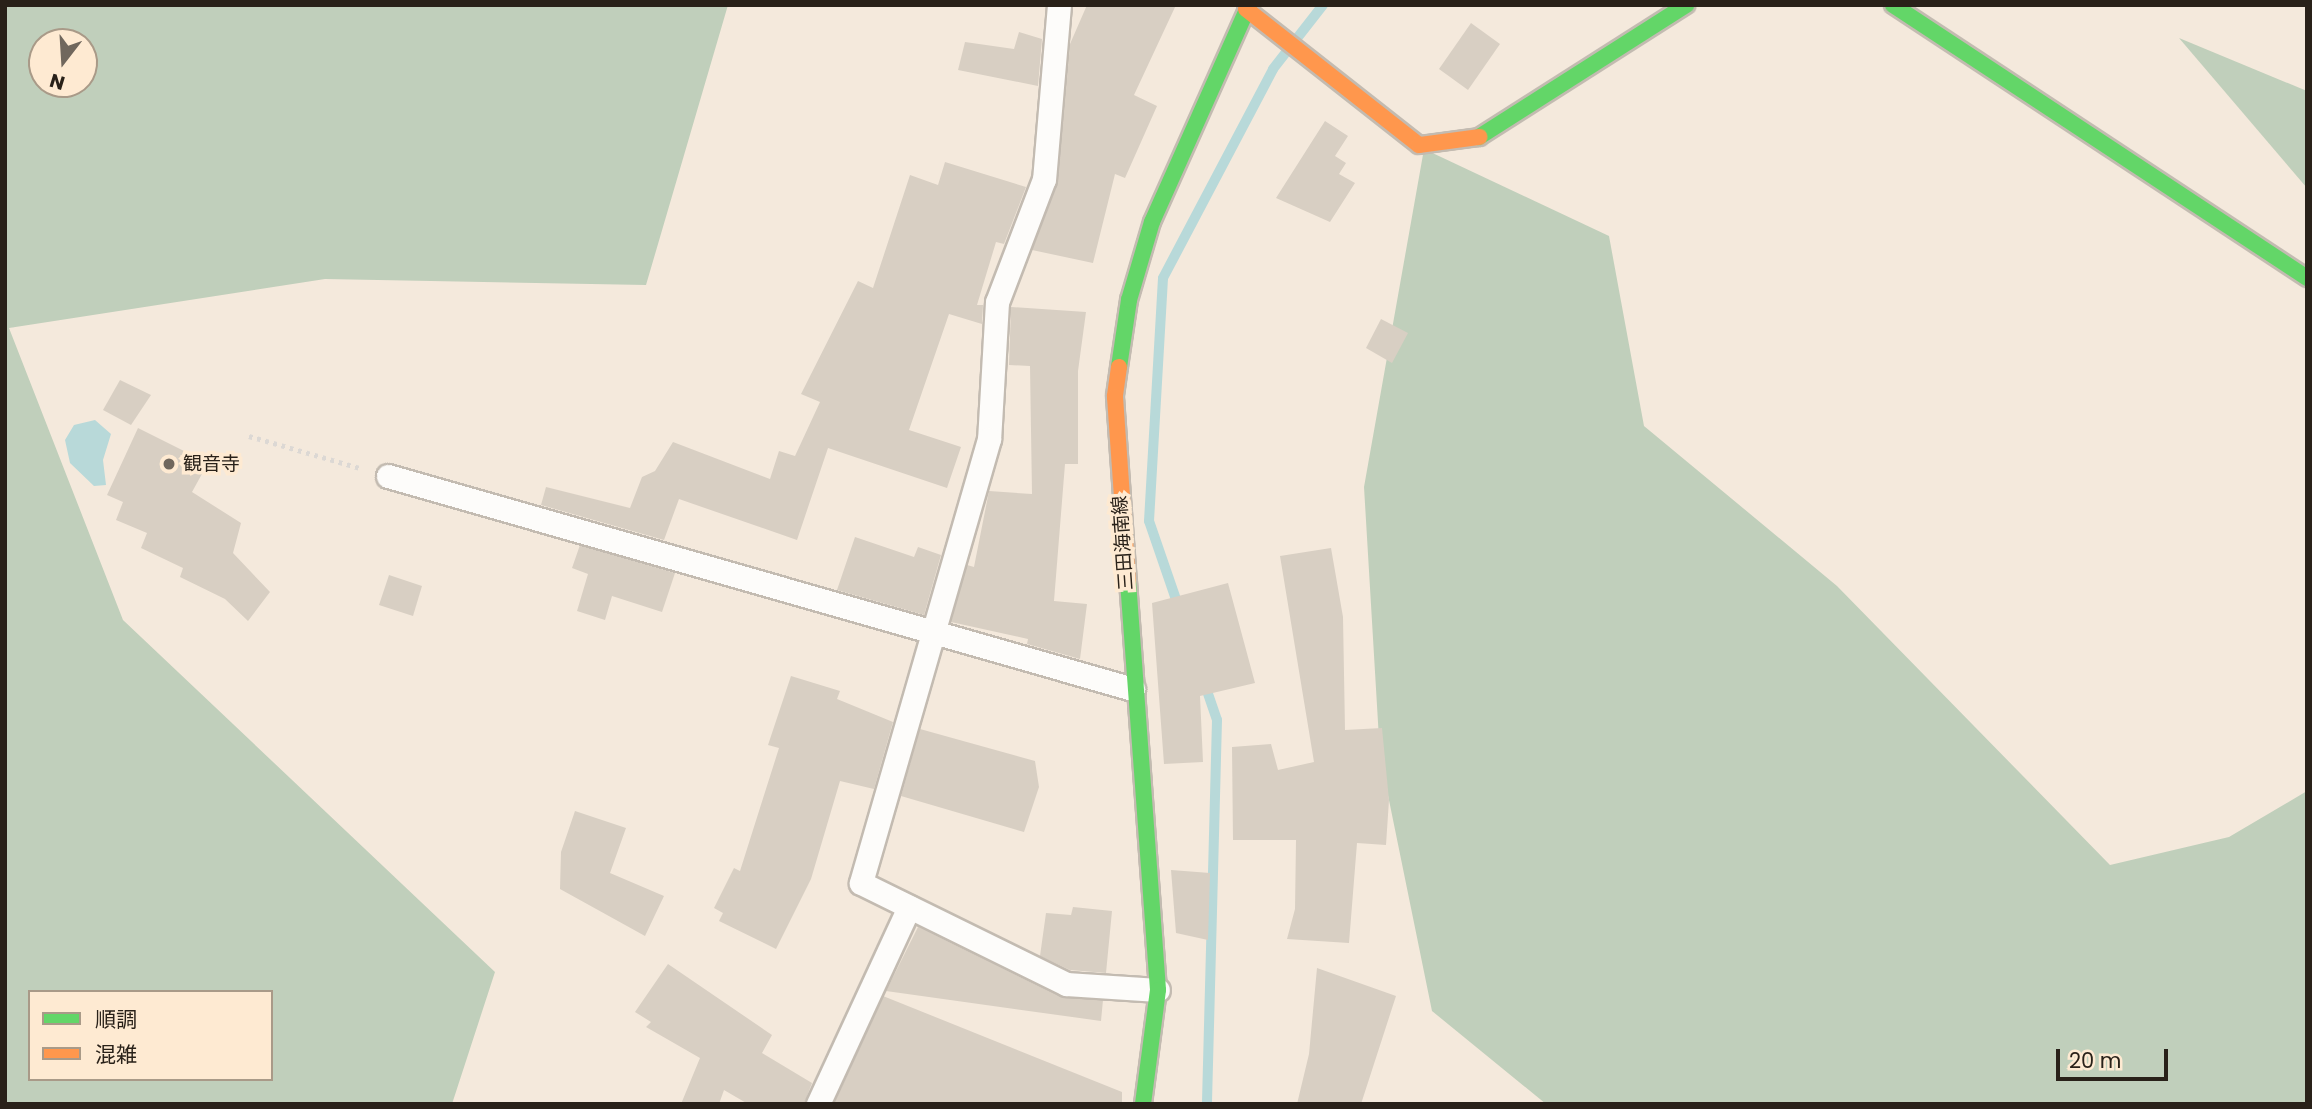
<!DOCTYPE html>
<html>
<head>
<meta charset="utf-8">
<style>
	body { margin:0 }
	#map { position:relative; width:2312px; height:1109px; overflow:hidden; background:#f4e9dc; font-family:Poppins,"Noto Sans JP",sans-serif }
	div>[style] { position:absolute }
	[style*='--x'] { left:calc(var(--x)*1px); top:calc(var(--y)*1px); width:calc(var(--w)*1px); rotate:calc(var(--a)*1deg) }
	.forest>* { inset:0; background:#c0cfbb }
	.water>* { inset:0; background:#b8d9d9 }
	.stream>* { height:10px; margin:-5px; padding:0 5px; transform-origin:5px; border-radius:5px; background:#b8d9d9 }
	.building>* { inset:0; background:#d8cfc3 }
	.path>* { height:4.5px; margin-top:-2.25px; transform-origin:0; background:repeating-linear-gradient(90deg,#dcd8d4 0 3.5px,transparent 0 8.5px) }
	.roads { filter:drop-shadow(2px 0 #c3bbb1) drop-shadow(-2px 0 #c3bbb1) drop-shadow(0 2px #c3bbb1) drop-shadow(0 -2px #c3bbb1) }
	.lane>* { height:23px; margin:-11.5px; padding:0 11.5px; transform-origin:11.5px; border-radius:11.5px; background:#fdfcfa }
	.fast>* { height:16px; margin:-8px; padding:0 8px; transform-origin:8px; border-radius:8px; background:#63d668 }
	.slow>* { height:16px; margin:-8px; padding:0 8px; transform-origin:8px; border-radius:8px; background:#ff974d }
	.dots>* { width:19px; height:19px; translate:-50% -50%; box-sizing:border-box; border:4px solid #feead2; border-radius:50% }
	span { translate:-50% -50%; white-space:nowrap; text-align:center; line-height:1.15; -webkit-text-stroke:7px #feead2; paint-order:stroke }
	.poi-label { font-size:19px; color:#292119 }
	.left { translate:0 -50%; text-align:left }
	.street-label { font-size:19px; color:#292119 }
	.frame { position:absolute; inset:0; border:7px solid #292119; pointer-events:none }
	.legend { position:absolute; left:28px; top:990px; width:245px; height:91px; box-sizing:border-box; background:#feead2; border:2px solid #a99a88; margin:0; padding:9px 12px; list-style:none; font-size:21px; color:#292119 }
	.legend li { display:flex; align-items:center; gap:14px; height:35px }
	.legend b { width:35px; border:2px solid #a99a88 }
	.north { position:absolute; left:28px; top:28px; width:70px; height:70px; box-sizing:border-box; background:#feead2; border:2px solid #a99a88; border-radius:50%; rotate:197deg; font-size:19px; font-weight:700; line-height:28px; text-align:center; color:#292119 }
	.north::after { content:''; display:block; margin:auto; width:24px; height:32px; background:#70675d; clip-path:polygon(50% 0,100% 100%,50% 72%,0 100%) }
	.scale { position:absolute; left:2056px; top:1049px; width:112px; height:32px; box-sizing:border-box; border:4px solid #292119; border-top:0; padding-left:9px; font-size:21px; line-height:24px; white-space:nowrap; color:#292119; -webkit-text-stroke:5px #feead2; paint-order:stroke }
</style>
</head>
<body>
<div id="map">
	<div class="forest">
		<div style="clip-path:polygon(evenodd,5px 5px,728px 5px,646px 285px,325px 279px,9px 328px,123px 620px,495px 972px,452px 1104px,5px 1104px,5px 5px,42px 42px,84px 42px,84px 84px,42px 84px,42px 42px,5px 5px,30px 992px,271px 992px,271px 1079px,30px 1079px,30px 992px)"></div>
		<div style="clip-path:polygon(2179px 38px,2307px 91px,2307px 188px)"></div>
		<div style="clip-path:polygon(1424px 149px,1609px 236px,1644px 426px,1837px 586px,2110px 865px,2229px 837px,2307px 791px,2307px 1104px,1546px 1104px,1432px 1011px,1380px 756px,1364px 487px)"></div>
	</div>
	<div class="water">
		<div style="clip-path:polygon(95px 420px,111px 434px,103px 460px,106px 485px,94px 486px,70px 463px,65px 440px,74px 425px)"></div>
	</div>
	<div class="stream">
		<div style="--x:1180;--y:611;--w:95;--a:-109"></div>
		<div style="--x:1149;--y:521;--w:243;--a:-86.7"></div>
		<div style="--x:1163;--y:278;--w:236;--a:-62.2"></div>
		<div style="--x:1273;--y:69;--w:81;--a:-52"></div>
		<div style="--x:1204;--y:682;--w:40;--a:71.1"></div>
		<div style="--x:1217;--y:720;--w:384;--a:91.5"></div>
	</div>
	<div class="building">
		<div style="clip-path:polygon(1087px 5px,1176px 5px,1134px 95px,1157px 106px,1125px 178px,1115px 174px,1093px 263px,1032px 250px,1058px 181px,1070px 44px)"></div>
		<div style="clip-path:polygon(1471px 23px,1500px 44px,1468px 90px,1439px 69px)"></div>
		<div style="clip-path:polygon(1019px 32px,1042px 39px,1038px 86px,958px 70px,965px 42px,1014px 49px)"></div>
		<div style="clip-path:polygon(1325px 121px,1348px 136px,1335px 156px,1346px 163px,1339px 174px,1355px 183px,1330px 222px,1276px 198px)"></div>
		<div style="clip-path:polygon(945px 162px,1026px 187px,1004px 244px,996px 242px,977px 305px,983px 305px,982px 324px,949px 314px,909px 430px,961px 447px,947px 488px,828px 448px,797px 540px,679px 499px,664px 540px,541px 505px,546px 487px,630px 508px,642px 477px,655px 471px,673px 442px,770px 479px,779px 451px,795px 456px,820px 402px,801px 394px,858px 281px,873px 288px,910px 175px,938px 185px)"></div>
		<div style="clip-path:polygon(1011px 307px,1086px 312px,1078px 371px,1078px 464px,1065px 464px,1054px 601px,1087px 604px,1080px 659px,1027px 644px,1028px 639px,951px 622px,967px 565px,974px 567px,989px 491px,1032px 494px,1030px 366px,1009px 365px)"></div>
		<div style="clip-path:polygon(1381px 319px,1408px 333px,1392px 363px,1366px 348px)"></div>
		<div style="clip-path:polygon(120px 380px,151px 395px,131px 425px,103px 410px)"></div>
		<div style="clip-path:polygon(138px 428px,208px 463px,192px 492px,241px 523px,233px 553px,270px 592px,248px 621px,225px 599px,180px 577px,183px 568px,141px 548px,147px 533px,116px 520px,123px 502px,107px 495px)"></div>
		<div style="clip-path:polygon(855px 537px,914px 557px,918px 547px,941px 555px,924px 615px,837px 590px)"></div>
		<div style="clip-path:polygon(580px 545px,675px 573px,662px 612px,612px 596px,605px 620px,577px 611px,588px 574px,572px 568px)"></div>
		<div style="clip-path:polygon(1331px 548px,1343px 617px,1345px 730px,1382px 728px,1389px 800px,1386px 845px,1357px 843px,1349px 943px,1287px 939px,1295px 909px,1296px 840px,1233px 840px,1232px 747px,1271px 744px,1278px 770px,1314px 762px,1280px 556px)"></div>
		<div style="clip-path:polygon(389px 575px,422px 586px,413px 616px,379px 605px)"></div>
		<div style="clip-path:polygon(1228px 583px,1255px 683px,1200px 696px,1203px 762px,1164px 764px,1152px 603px)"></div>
		<div style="clip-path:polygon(791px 676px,840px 691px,837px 699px,893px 722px,874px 789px,840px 781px,811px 879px,776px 949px,719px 921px,723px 913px,714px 908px,734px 868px,740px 871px,779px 748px,768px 745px)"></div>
		<div style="clip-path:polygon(920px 729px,1035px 761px,1039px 787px,1024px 832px,901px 796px)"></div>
		<div style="clip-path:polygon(575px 811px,626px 828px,610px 873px,664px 896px,645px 936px,560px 889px,561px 852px)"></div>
		<div style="clip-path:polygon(1171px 870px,1210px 873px,1208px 940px,1176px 933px)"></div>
		<div style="clip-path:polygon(1073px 907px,1112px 911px,1106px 973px,1070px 970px,1040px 956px,1046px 913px,1071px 915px)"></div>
		<div style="clip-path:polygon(918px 927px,1060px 997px,1103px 1000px,1101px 1021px,886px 991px)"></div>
		<div style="clip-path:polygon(668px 964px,772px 1035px,762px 1053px,812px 1083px,804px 1104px,748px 1104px,724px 1090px,719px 1104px,681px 1104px,700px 1058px,646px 1027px,651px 1022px,635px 1012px)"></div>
		<div style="clip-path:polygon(1317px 968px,1396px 996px,1361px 1104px,1297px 1104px,1309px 1054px)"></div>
		<div style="clip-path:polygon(883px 996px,1122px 1092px,1122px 1104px,834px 1104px)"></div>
	</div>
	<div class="path">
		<div style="--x:249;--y:436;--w:116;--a:16.1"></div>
	</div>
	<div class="roads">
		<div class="lane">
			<div style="--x:1059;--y:5;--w:175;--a:94.9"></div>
			<div style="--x:1044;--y:179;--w:132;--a:110.9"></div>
			<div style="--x:997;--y:302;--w:137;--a:93.3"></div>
			<div style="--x:989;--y:439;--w:462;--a:106.1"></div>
			<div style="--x:861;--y:883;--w:229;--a:26.2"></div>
			<div style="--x:1066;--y:984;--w:92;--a:3.7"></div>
			<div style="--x:388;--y:476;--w:775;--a:15.96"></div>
			<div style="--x:818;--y:1104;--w:217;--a:-65.2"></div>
		</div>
		<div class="fast">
			<div style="--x:1893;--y:5;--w:496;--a:33.4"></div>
			<div style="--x:1479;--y:137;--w:246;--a:-32.5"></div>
			<div style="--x:1119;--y:367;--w:68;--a:-81.5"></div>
			<div style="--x:1129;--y:300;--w:81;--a:-73.6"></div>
			<div style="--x:1152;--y:222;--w:238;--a:-65.9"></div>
			<div style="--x:1128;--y:581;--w:410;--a:85.8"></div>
			<div style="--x:1158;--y:990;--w:115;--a:97.5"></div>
		</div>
		<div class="slow">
			<div style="--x:1246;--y:9;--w:220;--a:38.2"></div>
			<div style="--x:1419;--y:145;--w:61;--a:-7.6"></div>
			<div style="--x:1119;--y:367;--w:30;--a:98"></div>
			<div style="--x:1115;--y:397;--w:184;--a:86"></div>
		</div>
	</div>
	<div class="dots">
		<div style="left:169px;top:464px;background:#70675d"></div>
	</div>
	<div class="poi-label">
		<span class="left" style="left:183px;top:464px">観音寺</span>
	</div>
	<div class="street-label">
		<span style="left:1123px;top:543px;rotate:-94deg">三田海南線</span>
	</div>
	<div class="frame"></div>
	<ul class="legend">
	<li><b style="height:9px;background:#63d668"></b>順調</li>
	<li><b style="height:9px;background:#ff974d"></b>混雑</li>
	</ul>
	<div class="north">N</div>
	<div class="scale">20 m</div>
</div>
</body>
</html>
